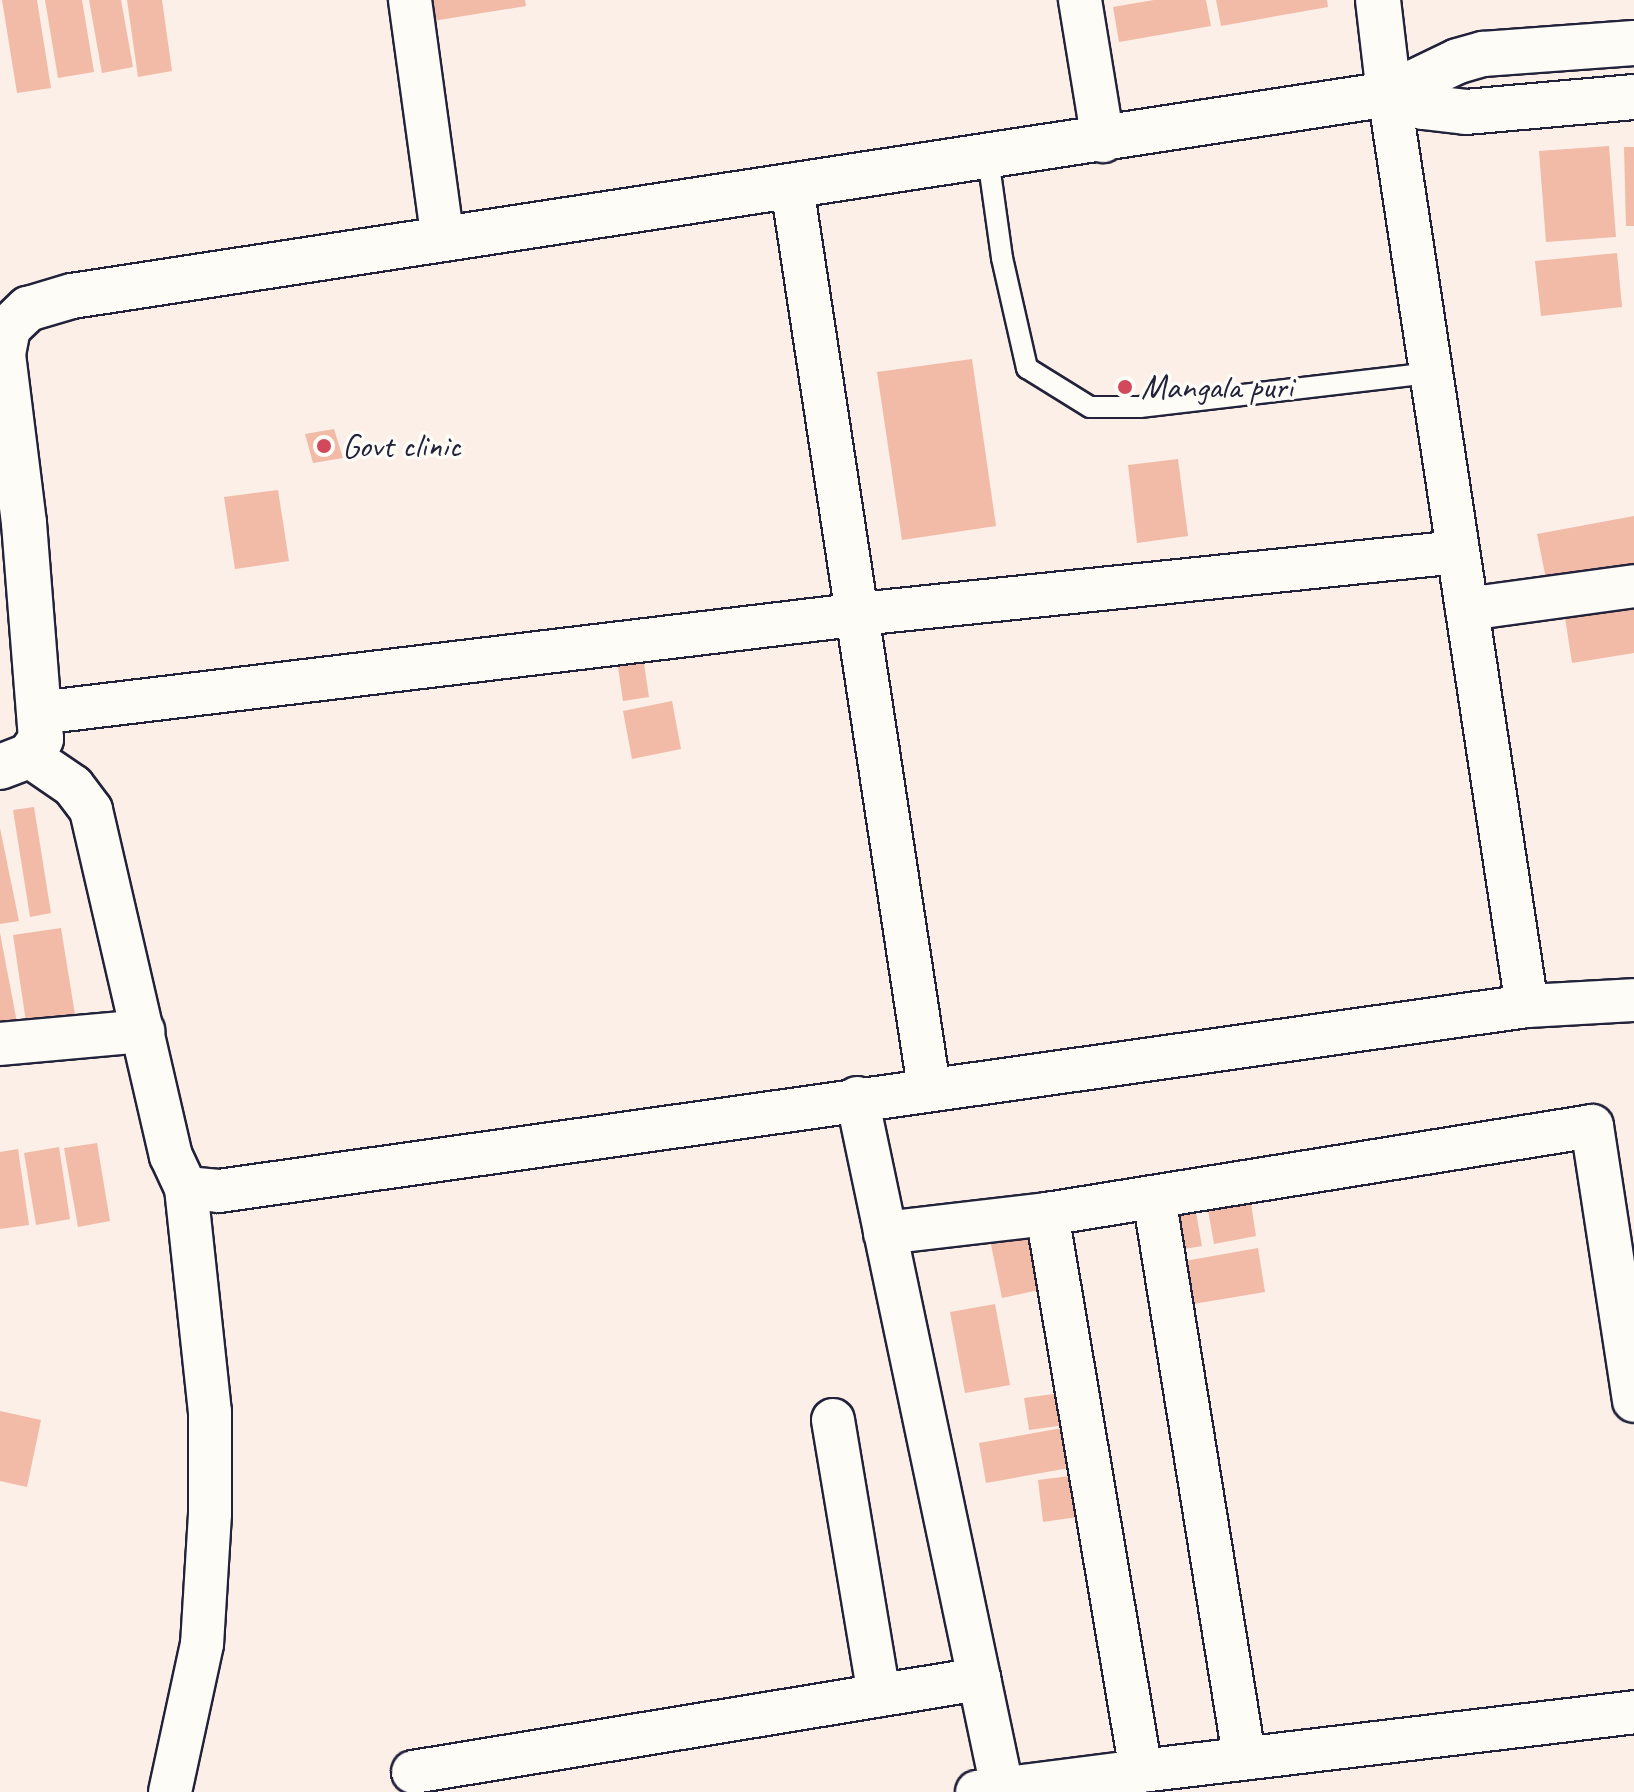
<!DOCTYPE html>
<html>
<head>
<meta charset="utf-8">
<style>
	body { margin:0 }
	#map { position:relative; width:1634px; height:1792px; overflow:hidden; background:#fbefe7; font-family:Caveat,sans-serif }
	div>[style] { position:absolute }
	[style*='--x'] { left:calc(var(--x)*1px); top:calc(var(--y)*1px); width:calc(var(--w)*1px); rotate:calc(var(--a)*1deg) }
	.building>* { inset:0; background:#f2bba7 }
	.roads { filter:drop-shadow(2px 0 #22223b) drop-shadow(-2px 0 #22223b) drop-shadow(0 2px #22223b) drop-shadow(0 -2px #22223b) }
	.lane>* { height:20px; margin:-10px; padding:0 10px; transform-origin:10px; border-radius:10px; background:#fdfcf7 }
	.street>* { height:42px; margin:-21px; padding:0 21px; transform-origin:21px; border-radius:21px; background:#fdfcf7 }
	.secondary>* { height:44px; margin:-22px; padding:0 22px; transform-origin:22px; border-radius:22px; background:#fdfcf7 }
	.dots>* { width:22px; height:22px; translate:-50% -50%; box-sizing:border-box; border:4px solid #fdfcf7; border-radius:50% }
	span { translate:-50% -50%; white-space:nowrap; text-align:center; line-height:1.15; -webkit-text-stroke:7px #fdfcf7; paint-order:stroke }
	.poi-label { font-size:34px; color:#22223b }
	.left { translate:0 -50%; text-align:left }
</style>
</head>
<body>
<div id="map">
	<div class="building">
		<div style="clip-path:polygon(2px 0,37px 0,51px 88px,17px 93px)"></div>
		<div style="clip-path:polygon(45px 0,82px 0,94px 72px,58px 78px)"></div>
		<div style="clip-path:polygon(89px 0,121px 0,133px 67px,102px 73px)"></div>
		<div style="clip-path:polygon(127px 0,162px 0,172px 71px,138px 77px)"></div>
		<div style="clip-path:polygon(430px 0,525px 0,526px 6px,433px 21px)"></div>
		<div style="clip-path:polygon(1154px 0,1206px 0,1211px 26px,1119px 42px,1113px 7px)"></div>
		<div style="clip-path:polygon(1216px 0,1327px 0,1328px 7px,1221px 26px)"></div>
		<div style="clip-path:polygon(1609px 146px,1616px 237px,1546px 242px,1539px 151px)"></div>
		<div style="clip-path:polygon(1624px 147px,1634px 147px,1634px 226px,1626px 226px)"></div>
		<div style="clip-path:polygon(1617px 253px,1622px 307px,1541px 316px,1535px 261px)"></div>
		<div style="clip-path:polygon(972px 359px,996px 526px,902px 540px,877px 372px)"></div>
		<div style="clip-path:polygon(334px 429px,343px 458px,313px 463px,305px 434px)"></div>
		<div style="clip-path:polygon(1178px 459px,1188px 536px,1137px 543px,1128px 465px)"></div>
		<div style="clip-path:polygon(278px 490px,289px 561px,235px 569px,224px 497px)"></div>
		<div style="clip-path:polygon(1634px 516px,1634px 574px,1548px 589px,1537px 534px)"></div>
		<div style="clip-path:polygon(1634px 601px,1634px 653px,1572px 663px,1564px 611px)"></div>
		<div style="clip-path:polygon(641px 643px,649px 697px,623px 701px,615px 647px)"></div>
		<div style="clip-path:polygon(672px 701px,681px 749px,632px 759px,623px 711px)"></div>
		<div style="clip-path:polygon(34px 807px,51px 913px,30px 917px,13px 810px)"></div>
		<div style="clip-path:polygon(0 828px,19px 921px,0 924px)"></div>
		<div style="clip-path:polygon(61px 928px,77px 1027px,28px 1035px,13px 935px)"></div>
		<div style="clip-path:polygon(0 933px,19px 1033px,0 1036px)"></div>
		<div style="clip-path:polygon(97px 1143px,110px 1221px,78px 1227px,64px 1148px)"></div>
		<div style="clip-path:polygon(59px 1147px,70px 1219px,36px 1225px,24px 1153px)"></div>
		<div style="clip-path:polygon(18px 1149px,29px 1225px,0 1229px,0 1152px)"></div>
		<div style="clip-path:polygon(1249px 1191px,1256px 1236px,1214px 1244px,1206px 1199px)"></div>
		<div style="clip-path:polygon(1194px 1201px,1202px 1246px,1178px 1250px,1170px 1205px)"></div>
		<div style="clip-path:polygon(1034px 1225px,1048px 1288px,1002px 1298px,989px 1235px)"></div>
		<div style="clip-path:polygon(1258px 1248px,1265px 1292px,1193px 1304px,1185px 1261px)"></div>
		<div style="clip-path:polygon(995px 1304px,1010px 1385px,965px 1393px,950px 1312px)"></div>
		<div style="clip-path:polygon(1068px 1392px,1073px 1424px,1029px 1430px,1024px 1398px)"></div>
		<div style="clip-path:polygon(0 1411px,41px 1420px,27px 1487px,0 1481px)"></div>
		<div style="clip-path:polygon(1073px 1426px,1080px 1466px,986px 1483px,979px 1443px)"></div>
		<div style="clip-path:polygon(1078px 1475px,1084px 1516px,1043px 1522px,1038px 1480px)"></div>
	</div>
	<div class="roads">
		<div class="lane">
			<div style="--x:988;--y:158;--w:101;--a:82"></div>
			<div style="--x:1002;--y:258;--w:113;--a:77.2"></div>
			<div style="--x:1027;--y:368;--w:74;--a:31.8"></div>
			<div style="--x:1090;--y:407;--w:50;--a:0"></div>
			<div style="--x:1140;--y:407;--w:293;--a:-6.7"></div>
		</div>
		<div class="street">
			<div style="--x:410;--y:0;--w:242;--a:82.2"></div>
			<div style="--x:1080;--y:0;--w:143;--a:80.7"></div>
			<div style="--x:1389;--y:94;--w:922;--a:81.4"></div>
			<div style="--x:792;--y:187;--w:911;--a:81.35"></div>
			<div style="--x:1467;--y:609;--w:169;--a:-7.8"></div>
			<div style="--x:39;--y:713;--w:846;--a:-6.86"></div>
			<div style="--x:879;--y:612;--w:582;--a:-5.92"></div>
			<div style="--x:29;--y:756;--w:53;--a:34.3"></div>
			<div style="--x:73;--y:786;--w:30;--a:53"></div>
			<div style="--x:91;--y:810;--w:355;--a:77"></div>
			<div style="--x:171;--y:1156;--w:35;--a:65"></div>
			<div style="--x:186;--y:1188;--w:225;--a:83.9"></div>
			<div style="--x:210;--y:1412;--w:102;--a:90"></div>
			<div style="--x:210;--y:1514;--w:130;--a:93.5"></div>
			<div style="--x:202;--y:1644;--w:151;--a:102.2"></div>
			<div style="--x:0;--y:1044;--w:144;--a:-5.2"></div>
			<div style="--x:857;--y:1098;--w:709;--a:78.12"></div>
			<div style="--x:186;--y:1188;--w:33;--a:5"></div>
			<div style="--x:219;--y:1191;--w:1321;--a:-8.05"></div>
			<div style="--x:1527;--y:1006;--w:107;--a:-3.2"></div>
			<div style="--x:1154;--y:1197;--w:566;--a:80.85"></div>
			<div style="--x:885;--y:1233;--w:163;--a:-6.7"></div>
			<div style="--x:1047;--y:1214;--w:552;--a:-9.17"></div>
			<div style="--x:1592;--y:1126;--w:278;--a:81.3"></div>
			<div style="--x:833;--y:1420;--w:279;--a:80.5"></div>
			<div style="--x:1141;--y:1771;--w:497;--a:-6.8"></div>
			<div style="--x:413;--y:1772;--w:574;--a:-9.33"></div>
			<div style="--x:977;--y:1792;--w:165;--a:-7.3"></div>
			<div style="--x:1141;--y:1771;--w:565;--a:-99.58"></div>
		</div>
		<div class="secondary">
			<div style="--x:1378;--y:0;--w:95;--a:83.3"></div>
			<div style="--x:1389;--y:94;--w:36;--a:21"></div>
			<div style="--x:1423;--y:107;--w:43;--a:6.6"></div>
			<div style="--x:1466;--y:112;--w:169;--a:-5.1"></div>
			<div style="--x:0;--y:767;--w:31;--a:-21"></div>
			<div style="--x:29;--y:756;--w:21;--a:-55"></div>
			<div style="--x:41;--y:739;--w:217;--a:-94.5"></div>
			<div style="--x:24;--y:523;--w:170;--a:-97.1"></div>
			<div style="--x:3;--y:354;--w:26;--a:-79"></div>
			<div style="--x:8;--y:328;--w:28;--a:-44"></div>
			<div style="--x:28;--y:309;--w:46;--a:-16.5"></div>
			<div style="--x:72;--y:296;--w:1332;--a:-8.72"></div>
			<div style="--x:1389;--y:94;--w:76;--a:-25.6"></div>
			<div style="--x:1458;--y:61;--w:26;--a:-16"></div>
			<div style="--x:1483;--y:54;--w:151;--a:-4.2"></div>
		</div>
	</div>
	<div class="dots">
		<div style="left:1125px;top:387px;background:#d1495b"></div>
		<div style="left:324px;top:446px;background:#d1495b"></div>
	</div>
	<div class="poi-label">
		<span class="left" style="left:1141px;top:387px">Mangala puri</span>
		<span class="left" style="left:342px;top:446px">Govt clinic</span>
	</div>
</div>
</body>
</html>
